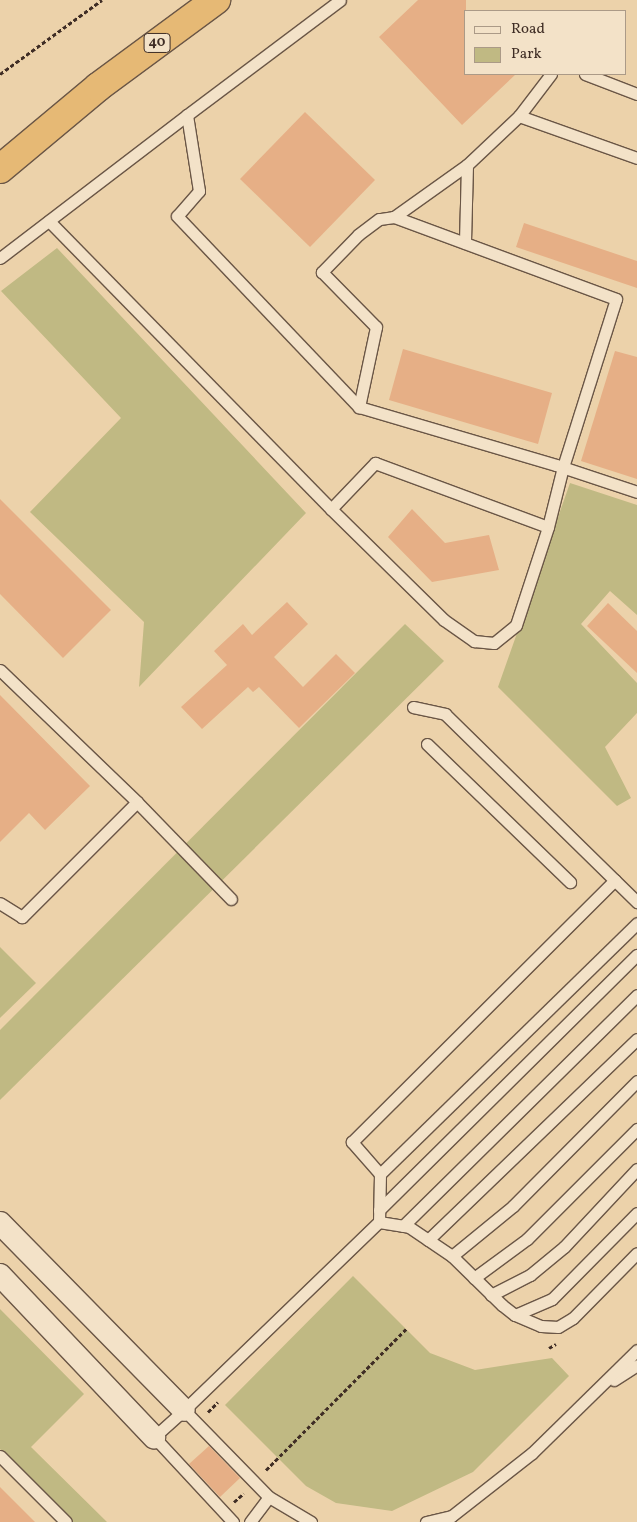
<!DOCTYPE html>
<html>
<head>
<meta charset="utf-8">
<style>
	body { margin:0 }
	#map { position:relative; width:637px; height:1522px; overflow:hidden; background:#ecd2aa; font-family:Vollkorn,serif }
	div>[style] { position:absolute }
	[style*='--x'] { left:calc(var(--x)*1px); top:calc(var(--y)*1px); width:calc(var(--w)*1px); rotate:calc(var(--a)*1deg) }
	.green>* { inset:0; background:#c0b983 }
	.building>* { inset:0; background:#e6af86 }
	.path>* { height:3px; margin-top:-1.5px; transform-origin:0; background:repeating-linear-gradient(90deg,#3f2d25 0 4px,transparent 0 6.5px) }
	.roads { filter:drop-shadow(1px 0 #6a5646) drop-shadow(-1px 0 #6a5646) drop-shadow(0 1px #6a5646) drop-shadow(0 -1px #6a5646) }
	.lane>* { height:11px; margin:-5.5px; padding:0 5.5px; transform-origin:5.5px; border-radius:5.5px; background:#f3e2c8 }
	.street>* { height:22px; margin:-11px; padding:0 11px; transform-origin:11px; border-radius:11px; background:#f3e2c8 }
	.highway>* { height:28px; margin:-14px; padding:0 14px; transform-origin:14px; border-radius:14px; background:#e6b975 }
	span { translate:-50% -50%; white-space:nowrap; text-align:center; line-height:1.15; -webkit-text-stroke:4px #f3e2c8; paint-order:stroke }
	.shield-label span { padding:1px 4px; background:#f3e2c8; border:1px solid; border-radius:4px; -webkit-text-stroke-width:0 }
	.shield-label { font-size:14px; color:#3f2d25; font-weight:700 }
	.legend { position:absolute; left:464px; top:10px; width:162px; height:65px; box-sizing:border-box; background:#f3e2c8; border:1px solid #ab9a87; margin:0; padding:6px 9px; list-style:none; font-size:15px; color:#3f2d25 }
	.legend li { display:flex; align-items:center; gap:10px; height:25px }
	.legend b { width:25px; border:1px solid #ab9a87 }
</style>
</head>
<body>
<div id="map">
	<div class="green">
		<div style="clip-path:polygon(57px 248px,306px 513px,139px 687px,144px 622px,30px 512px,121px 418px,1px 291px)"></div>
		<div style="clip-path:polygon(570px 483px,637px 505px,637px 615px,610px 591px,581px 624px,637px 683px,637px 713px,605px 747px,631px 798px,617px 806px,498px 687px)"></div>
		<div style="clip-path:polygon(405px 624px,444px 661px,0 1100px,0 1030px)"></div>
		<div style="clip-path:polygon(0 947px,36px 983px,0 1018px)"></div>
		<div style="clip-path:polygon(353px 1276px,430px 1353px,475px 1370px,552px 1358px,569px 1376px,473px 1472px,392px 1511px,336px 1503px,306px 1486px,225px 1405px)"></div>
		<div style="clip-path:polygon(0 1309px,84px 1394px,31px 1447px,107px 1522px,73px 1522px,0 1449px)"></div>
	</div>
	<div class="building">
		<div style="clip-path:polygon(418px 0,466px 0,466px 74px,516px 74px,462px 125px,379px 37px)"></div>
		<div style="clip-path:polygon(305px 112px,375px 180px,310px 247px,240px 179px)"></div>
		<div style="clip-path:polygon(524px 223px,637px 261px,637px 288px,516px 247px)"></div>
		<div style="clip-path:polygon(403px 349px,552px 393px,538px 444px,389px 400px)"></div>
		<div style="clip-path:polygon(615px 351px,637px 357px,637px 479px,581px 461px)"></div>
		<div style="clip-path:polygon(0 499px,111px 610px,63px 658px,0 594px)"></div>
		<div style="clip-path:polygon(412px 509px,445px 543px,489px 535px,499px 570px,432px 582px,388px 537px)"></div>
		<div style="clip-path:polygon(287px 602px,308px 624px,274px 657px,303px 687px,336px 654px,355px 673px,299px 728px,259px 687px,253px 692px,248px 687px,202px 729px,181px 707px,227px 665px,214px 651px,243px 624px,252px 635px)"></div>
		<div style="clip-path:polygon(608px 603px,637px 631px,637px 673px,587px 626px)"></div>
		<div style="clip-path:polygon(0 695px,90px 786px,45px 830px,29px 813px,0 842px)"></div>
		<div style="clip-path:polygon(209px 1446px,240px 1478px,220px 1497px,189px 1464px)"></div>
		<div style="clip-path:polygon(0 1487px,35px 1522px,0 1522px)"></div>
	</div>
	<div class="path">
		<div style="--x:0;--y:74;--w:126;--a:-36"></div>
		<div style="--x:549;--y:1348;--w:8;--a:-30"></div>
		<div style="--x:208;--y:1412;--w:14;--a:-45"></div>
		<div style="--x:266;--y:1470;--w:200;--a:-45.2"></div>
		<div style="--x:234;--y:1502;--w:13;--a:-42"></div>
	</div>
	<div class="roads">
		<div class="lane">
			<div style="--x:551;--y:74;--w:53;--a:127.3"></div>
			<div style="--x:519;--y:116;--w:125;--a:19.6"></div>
			<div style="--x:585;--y:74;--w:56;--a:21"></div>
			<div style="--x:187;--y:115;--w:191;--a:-36.9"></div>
			<div style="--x:467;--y:165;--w:71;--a:-43.3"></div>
			<div style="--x:394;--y:217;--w:90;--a:-35.5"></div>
			<div style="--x:467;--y:165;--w:78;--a:91.5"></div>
			<div style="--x:49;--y:221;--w:403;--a:45.6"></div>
			<div style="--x:331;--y:509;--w:158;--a:44.5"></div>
			<div style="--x:444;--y:620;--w:37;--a:35"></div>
			<div style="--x:474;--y:641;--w:20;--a:6"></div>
			<div style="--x:494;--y:643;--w:28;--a:-39"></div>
			<div style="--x:516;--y:625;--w:103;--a:-71.9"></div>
			<div style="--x:0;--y:258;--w:235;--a:-37.4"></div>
			<div style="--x:187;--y:115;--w:77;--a:81"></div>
			<div style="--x:199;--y:191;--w:33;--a:131"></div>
			<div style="--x:177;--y:216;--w:264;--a:46.4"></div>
			<div style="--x:359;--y:407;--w:205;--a:16.4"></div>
			<div style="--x:556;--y:465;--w:85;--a:18.4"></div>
			<div style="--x:331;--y:509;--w:64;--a:-46.3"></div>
			<div style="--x:375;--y:463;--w:184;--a:20.3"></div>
			<div style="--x:548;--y:527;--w:62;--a:-76"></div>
			<div style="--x:563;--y:467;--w:176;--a:-72.5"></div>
			<div style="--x:616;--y:299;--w:237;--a:-159.7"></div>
			<div style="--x:394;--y:217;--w:15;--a:172"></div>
			<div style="--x:379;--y:219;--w:26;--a:143"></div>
			<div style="--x:358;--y:235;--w:52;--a:134.2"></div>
			<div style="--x:322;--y:272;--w:77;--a:45.5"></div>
			<div style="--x:376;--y:327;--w:82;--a:102"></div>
			<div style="--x:0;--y:670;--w:190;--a:43.9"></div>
			<div style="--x:137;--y:802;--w:163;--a:135"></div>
			<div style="--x:22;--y:917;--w:26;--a:-148"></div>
			<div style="--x:413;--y:707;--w:33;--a:12"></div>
			<div style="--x:445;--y:714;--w:269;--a:44.4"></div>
			<div style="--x:427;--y:744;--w:199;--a:44"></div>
			<div style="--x:137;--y:802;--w:135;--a:45.9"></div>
			<div style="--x:380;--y:1174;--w:43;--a:-131.2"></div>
			<div style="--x:352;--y:1142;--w:371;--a:-44.9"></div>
			<div style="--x:379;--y:1210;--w:363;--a:-44.7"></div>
			<div style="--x:379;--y:1222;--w:30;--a:9"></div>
			<div style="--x:409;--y:1227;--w:52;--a:34"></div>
			<div style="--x:452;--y:1256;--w:70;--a:44.4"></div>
			<div style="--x:502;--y:1305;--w:16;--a:38"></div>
			<div style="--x:515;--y:1315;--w:28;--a:23"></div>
			<div style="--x:541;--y:1326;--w:17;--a:3"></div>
			<div style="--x:558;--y:1327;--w:17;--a:-31"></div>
			<div style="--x:573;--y:1318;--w:91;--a:-45.4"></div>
			<div style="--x:403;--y:1226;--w:329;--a:-44.6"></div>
			<div style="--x:428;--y:1240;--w:290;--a:-43.9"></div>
			<div style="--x:452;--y:1256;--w:79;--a:-39.3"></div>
			<div style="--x:513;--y:1206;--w:176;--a:-45.2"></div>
			<div style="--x:474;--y:1278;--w:66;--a:-36.3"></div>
			<div style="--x:527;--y:1239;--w:156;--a:-45"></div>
			<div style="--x:491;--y:1295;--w:44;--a:-27.1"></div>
			<div style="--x:530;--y:1275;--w:44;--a:-39.5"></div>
			<div style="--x:564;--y:1247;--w:107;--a:-46.9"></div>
			<div style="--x:515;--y:1315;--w:40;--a:-23.4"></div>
			<div style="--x:552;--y:1299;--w:121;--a:-45.3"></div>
			<div style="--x:614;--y:1380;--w:27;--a:-33"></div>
			<div style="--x:184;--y:1410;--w:122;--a:45.7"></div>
			<div style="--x:269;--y:1497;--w:49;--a:30.8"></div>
			<div style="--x:0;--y:1456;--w:93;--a:45"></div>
			<div style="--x:233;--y:1522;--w:116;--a:-132.9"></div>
			<div style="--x:154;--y:1437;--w:40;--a:-42"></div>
			<div style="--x:184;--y:1410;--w:271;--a:-44"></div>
			<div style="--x:379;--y:1222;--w:48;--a:-88.8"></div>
			<div style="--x:380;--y:1174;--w:359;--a:-44.3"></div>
			<div style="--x:250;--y:1522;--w:31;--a:-53"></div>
			<div style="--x:426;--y:1522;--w:26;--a:-13"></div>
			<div style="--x:444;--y:1522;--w:112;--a:-38.1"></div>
			<div style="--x:532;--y:1453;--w:147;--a:-44.4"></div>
		</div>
		<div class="street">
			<div style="--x:0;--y:1223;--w:262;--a:45.5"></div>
			<div style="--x:0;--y:1275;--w:224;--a:46.5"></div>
		</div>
		<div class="highway">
			<div style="--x:0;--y:169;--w:128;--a:-39.9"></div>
			<div style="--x:98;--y:87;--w:147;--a:-36.4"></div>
		</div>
	</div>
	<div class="shield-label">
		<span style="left:157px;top:43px">40</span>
	</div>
	<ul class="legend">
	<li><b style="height:6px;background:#f3e2c8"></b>Road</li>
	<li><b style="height:14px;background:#c0b983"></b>Park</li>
	</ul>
</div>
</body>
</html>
